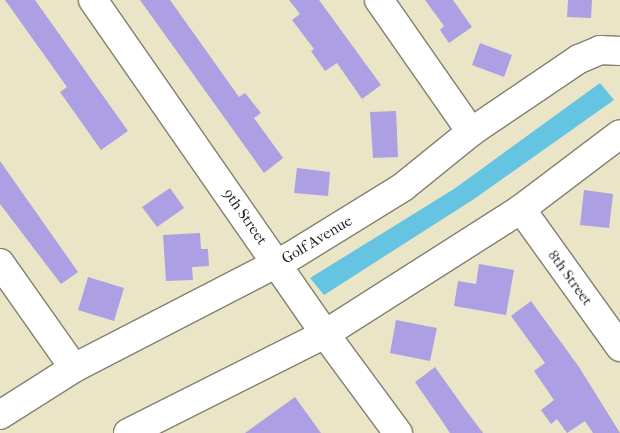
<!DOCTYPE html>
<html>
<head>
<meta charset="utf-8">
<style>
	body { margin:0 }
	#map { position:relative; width:620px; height:433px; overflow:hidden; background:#eae5c6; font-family:"IM FELL French Canon",serif }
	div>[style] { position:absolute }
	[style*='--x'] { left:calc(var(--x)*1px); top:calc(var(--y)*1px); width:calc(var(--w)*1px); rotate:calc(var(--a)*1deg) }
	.water>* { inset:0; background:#64c4e2 }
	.building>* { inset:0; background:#ac9fe3 }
	.roads { filter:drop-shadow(1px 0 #838071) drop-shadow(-1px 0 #838071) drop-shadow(0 1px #838071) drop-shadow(0 -1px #838071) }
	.minor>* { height:28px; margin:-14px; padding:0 14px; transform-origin:14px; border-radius:14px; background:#fff }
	span { translate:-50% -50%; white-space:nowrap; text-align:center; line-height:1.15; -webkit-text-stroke:4.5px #fff; paint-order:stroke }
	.street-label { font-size:15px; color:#1c1c1c }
</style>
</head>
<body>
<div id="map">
	<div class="water">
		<div style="clip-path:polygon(600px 83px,614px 100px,474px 199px,324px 295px,310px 278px,454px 189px)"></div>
	</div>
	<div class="building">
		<div style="clip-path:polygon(5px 0,35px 0,128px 131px,101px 150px,60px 92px,67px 87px)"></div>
		<div style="clip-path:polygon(140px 0,170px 0,239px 97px,245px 93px,261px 113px,254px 118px,283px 158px,264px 173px)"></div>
		<div style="clip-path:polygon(289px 0,319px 0,381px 85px,362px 99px,337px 63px,325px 71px,311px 51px,314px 49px,292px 20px,300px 14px)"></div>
		<div style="clip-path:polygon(425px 0,453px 0,472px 27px,449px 43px,440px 30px,444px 26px)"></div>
		<div style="clip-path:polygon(568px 0,592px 0,591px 18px,567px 17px)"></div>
		<div style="clip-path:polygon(480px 43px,512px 55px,504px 77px,472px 65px)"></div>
		<div style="clip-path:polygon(396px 111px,398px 157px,373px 158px,370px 112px)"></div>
		<div style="clip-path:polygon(0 161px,78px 272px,61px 284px,0 204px)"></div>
		<div style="clip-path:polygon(297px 168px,330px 172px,328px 196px,294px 193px)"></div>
		<div style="clip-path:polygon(170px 188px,184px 208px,157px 227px,142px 207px)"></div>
		<div style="clip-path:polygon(584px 190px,613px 194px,609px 228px,580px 225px)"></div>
		<div style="clip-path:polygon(200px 233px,201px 249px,208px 249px,209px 266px,192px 267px,193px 280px,166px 281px,163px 235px)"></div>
		<div style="clip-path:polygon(479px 264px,514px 270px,506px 315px,454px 306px,458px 281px,476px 284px)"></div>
		<div style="clip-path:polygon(88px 277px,124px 288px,114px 321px,78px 310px)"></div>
		<div style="clip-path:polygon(531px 301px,579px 367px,620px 433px,593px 433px,585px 421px,567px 433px,557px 419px,551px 424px,541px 410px,554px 400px,534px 371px,545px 363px,511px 316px)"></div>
		<div style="clip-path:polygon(396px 320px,437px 328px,430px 361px,390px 353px)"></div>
		<div style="clip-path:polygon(435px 367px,462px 405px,483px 433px,450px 433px,442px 421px,415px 382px)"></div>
		<div style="clip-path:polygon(295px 397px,321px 433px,245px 433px)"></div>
	</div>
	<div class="roads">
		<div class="minor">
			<div style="--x:93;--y:0;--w:407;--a:55.2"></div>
			<div style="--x:325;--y:334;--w:123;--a:53.6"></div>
			<div style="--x:379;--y:0;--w:161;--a:55.1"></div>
			<div style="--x:521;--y:209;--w:170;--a:54.3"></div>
			<div style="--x:0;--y:263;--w:128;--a:54.8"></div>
			<div style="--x:0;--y:415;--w:88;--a:-32.4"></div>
			<div style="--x:74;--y:368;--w:246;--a:-27.3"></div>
			<div style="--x:293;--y:255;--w:129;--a:-31.7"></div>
			<div style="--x:403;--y:187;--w:87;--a:-39"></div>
			<div style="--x:471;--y:132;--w:130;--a:-34.1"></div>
			<div style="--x:579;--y:59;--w:23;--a:-23"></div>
			<div style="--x:600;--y:50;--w:20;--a:3"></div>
			<div style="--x:128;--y:433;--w:220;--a:-26.7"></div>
			<div style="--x:325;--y:334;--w:232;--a:-32.5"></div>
			<div style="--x:521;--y:209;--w:124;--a:-37.1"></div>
		</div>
	</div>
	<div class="street-label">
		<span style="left:245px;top:217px;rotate:55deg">9th Street</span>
		<span style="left:317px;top:240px;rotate:-31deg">Golf Avenue</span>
		<span style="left:570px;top:278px;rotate:54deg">8th Street</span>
	</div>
</div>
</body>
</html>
